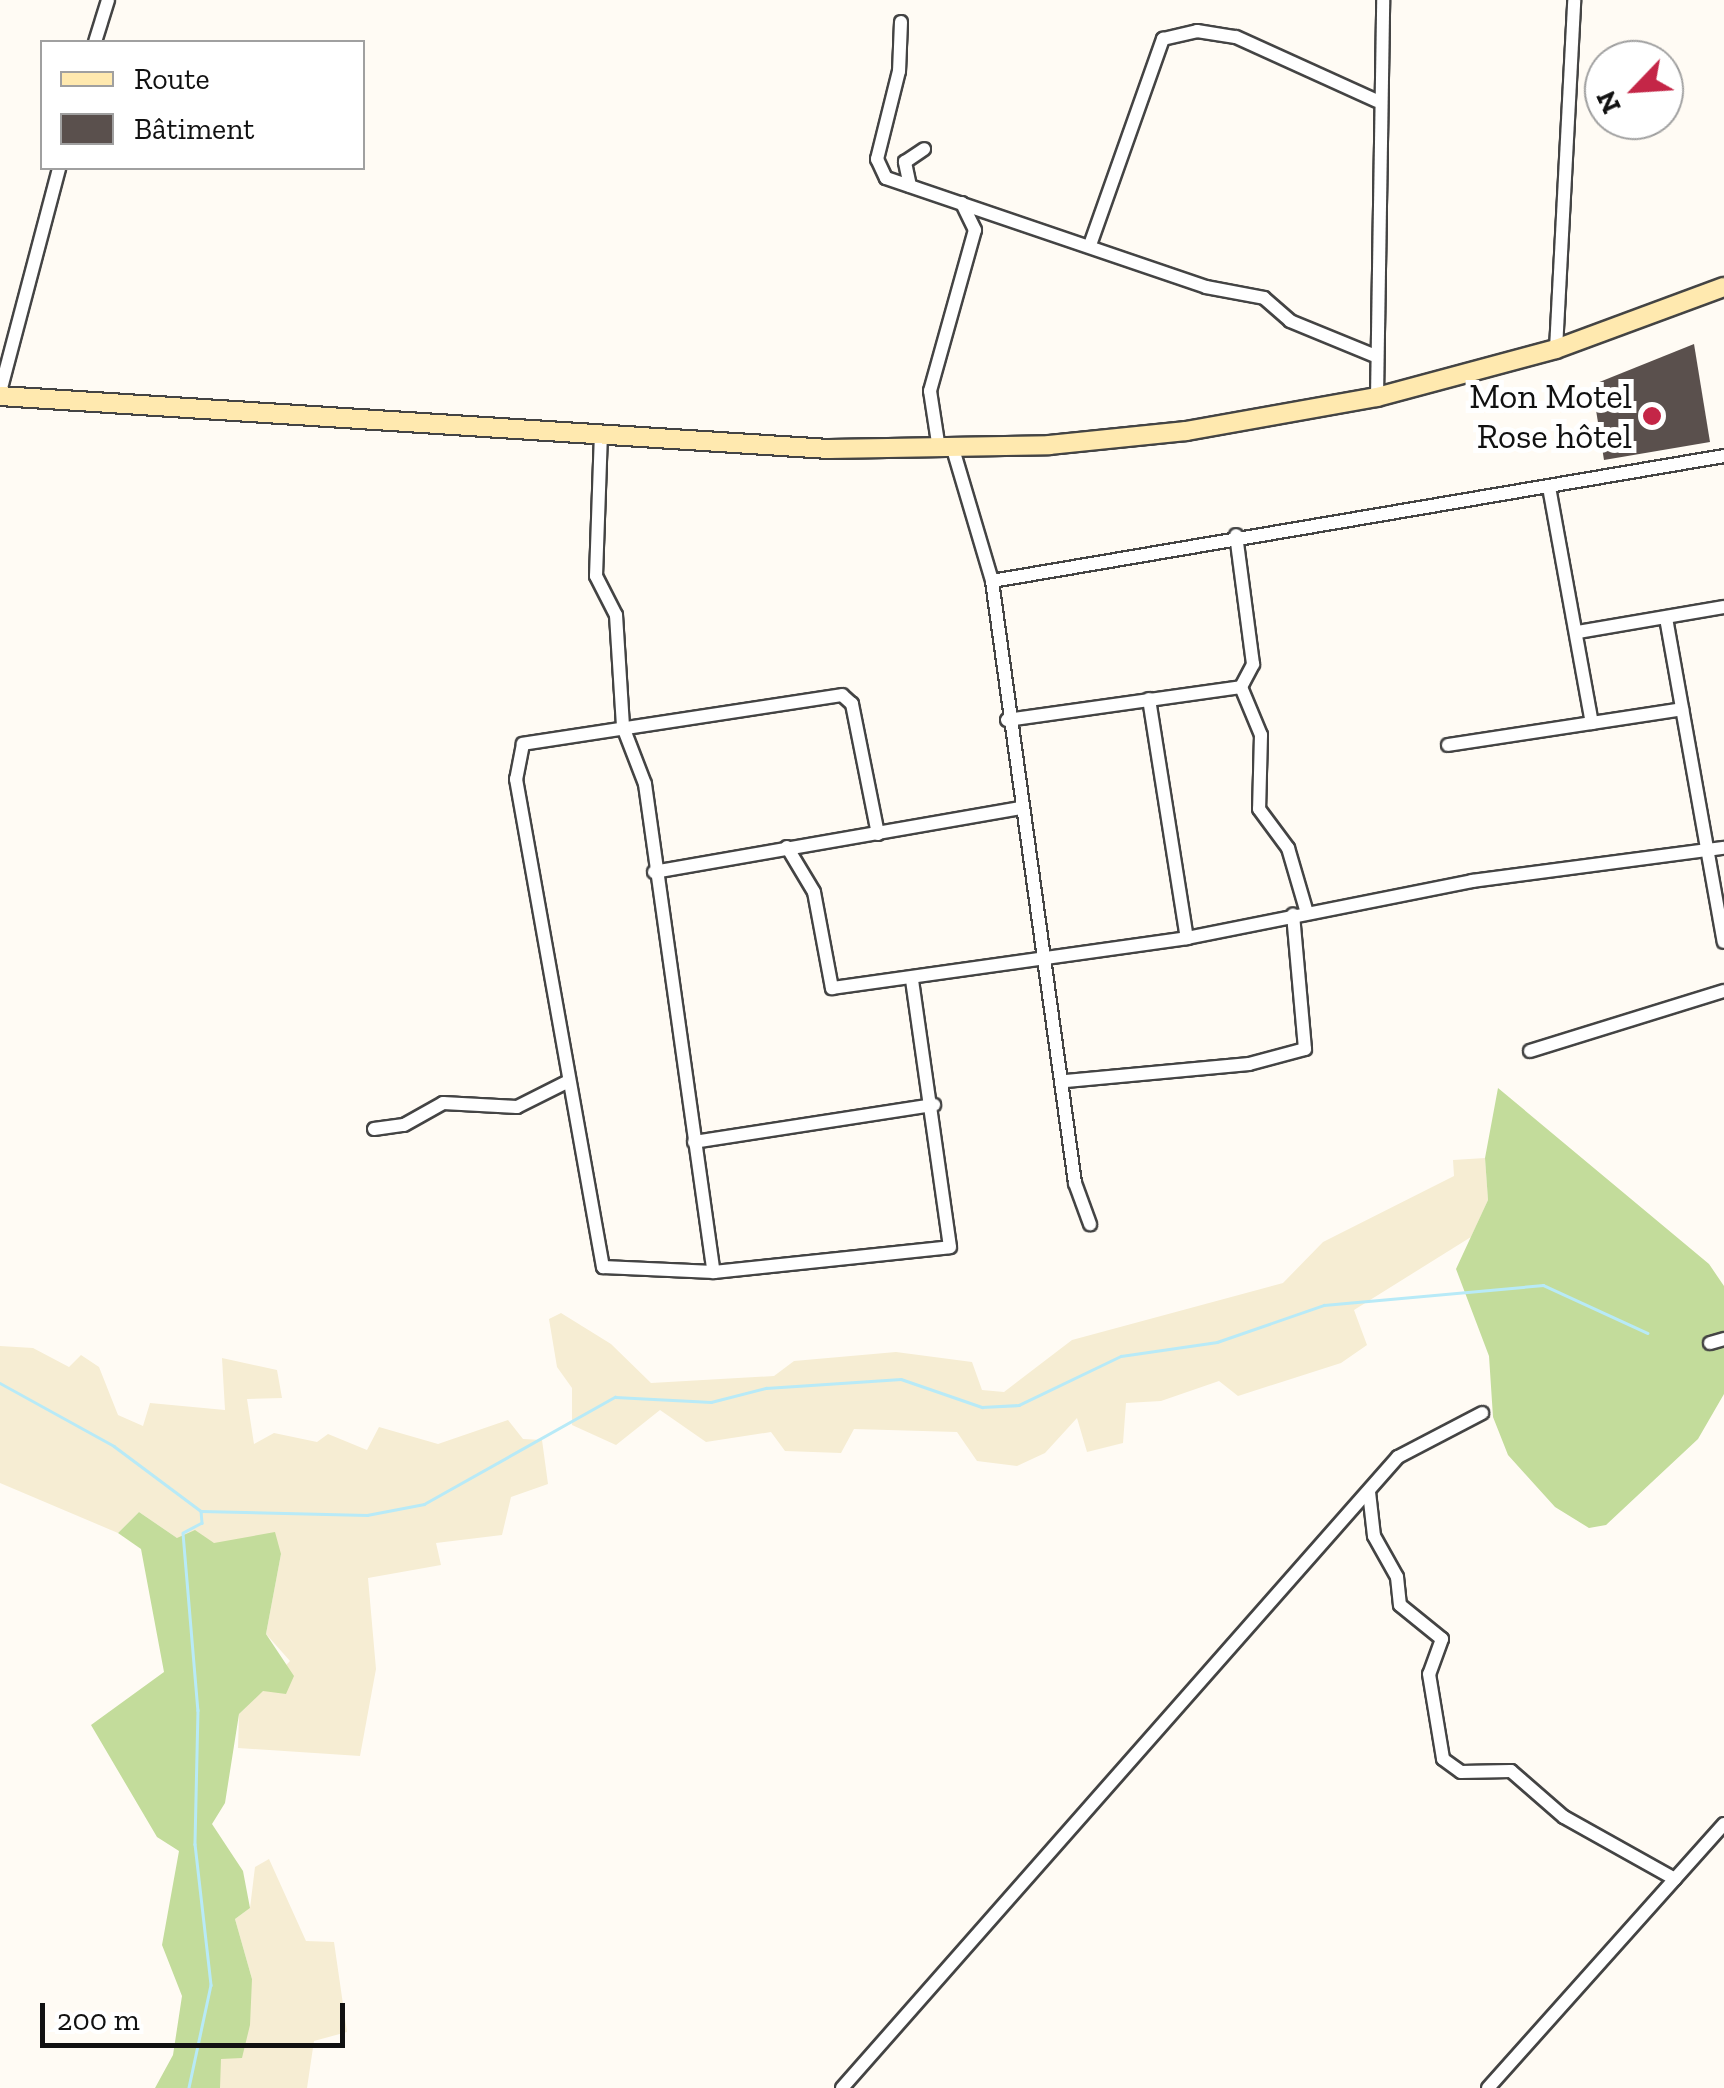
<!DOCTYPE html>
<html>
<head>
<meta charset="utf-8">
<style>
	body { margin:0 }
	#map { position:relative; width:1724px; height:2088px; overflow:hidden; background:#fffbf4; font-family:"Zilla Slab",serif }
	div>[style] { position:absolute }
	[style*='--x'] { left:calc(var(--x)*1px); top:calc(var(--y)*1px); width:calc(var(--w)*1px); rotate:calc(var(--a)*1deg) }
	.farmland>* { inset:0; background:#f6edd3 }
	.forest>* { inset:0; background:#c3dc9b }
	.stream>* { height:2.5px; margin:-1.25px; padding:0 1.25px; transform-origin:1.25px; border-radius:1.25px; background:#b8eaf7 }
	.building>* { inset:0; background:#5a504d }
	.roads { filter:drop-shadow(2px 0 #444) drop-shadow(-2px 0 #444) drop-shadow(0 2px #444) drop-shadow(0 -2px #444) }
	.minor>* { height:12px; margin:-6px; padding:0 6px; transform-origin:6px; border-radius:6px; background:#fff }
	.secondary>* { height:18px; margin:-9px; padding:0 9px; transform-origin:9px; border-radius:9px; background:#ffe9af }
	.dots>* { width:28px; height:28px; translate:-50% -50%; box-sizing:border-box; border:5px solid #fff; border-radius:50% }
	span { translate:-50% -50%; white-space:nowrap; text-align:center; line-height:1.15; -webkit-text-stroke:10px #fff; paint-order:stroke }
	.poi-label { font-size:35px; color:#111 }
	.right { translate:-100% -50%; text-align:right }
	.legend { position:absolute; left:40px; top:40px; width:325px; height:130px; box-sizing:border-box; background:#fff; border:2px solid #a0a0a0; margin:0; padding:12px 18px; list-style:none; font-size:30px; color:#111 }
	.legend li { display:flex; align-items:center; gap:20px; height:50px }
	.legend b { width:50px; border:2px solid #a0a0a0 }
	.north { position:absolute; left:1584px; top:40px; width:100px; height:100px; box-sizing:border-box; background:#fff; border:2px solid #a0a0a0; border-radius:50%; rotate:245deg; font-size:28px; font-weight:700; line-height:40px; text-align:center; color:#111 }
	.north::after { content:''; display:block; margin:auto; width:35px; height:45px; background:#c42647; clip-path:polygon(50% 0,100% 100%,50% 72%,0 100%) }
	.scale { position:absolute; left:40px; top:2003px; width:305px; height:45px; box-sizing:border-box; border:5px solid #111; border-top:0; padding-left:12px; font-size:30px; line-height:35px; white-space:nowrap; color:#111; -webkit-text-stroke:8px #fff; paint-order:stroke }
</style>
</head>
<body>
<div id="map">
	<div class="farmland">
		<div style="clip-path:polygon(1485px 1158px,1488px 1200px,1471px 1237px,1354px 1310px,1367px 1345px,1341px 1363px,1238px 1396px,1219px 1381px,1161px 1401px,1126px 1403px,1123px 1443px,1087px 1452px,1077px 1418px,1045px 1453px,1017px 1466px,977px 1461px,957px 1432px,854px 1429px,841px 1453px,785px 1451px,771px 1432px,706px 1442px,660px 1410px,616px 1445px,572px 1425px,572px 1388px,557px 1367px,549px 1319px,561px 1313px,611px 1344px,651px 1383px,774px 1376px,794px 1361px,896px 1352px,972px 1362px,982px 1390px,1004px 1392px,1072px 1340px,1283px 1283px,1323px 1242px,1454px 1176px,1453px 1160px)"></div>
		<div style="clip-path:polygon(0 1346px,33px 1348px,69px 1367px,81px 1355px,99px 1367px,118px 1415px,143px 1426px,150px 1403px,225px 1410px,222px 1358px,277px 1370px,282px 1398px,247px 1399px,254px 1444px,274px 1433px,317px 1442px,328px 1434px,367px 1450px,379px 1427px,438px 1444px,508px 1420px,523px 1439px,542px 1440px,548px 1484px,511px 1497px,502px 1535px,436px 1543px,441px 1565px,368px 1578px,376px 1669px,360px 1756px,238px 1748px,239px 1714px,290px 1661px,266px 1634px,281px 1554px,177px 1538px,139px 1512px,118px 1533px,0 1483px)"></div>
		<div style="clip-path:polygon(269px 1859px,306px 1941px,334px 1942px,347px 2032px,314px 2041px,307px 2088px,220px 2088px,217px 2069px,252px 1979px,235px 1919px,250px 1908px,255px 1867px)"></div>
	</div>
	<div class="forest">
		<div style="clip-path:polygon(1498px 1088px,1709px 1264px,1724px 1286px,1724px 1394px,1698px 1439px,1606px 1525px,1589px 1528px,1555px 1507px,1508px 1455px,1493px 1417px,1489px 1356px,1456px 1269px,1488px 1200px,1485px 1158px)"></div>
		<div style="clip-path:polygon(139px 1512px,177px 1538px,195px 1530px,214px 1543px,275px 1532px,281px 1554px,266px 1634px,294px 1676px,286px 1694px,263px 1691px,239px 1714px,225px 1803px,212px 1824px,243px 1871px,250px 1908px,235px 1919px,252px 1979px,250px 2025px,242px 2058px,221px 2059px,220px 2088px,155px 2088px,173px 2055px,182px 1996px,162px 1945px,179px 1851px,157px 1837px,91px 1725px,164px 1672px,141px 1549px,118px 1533px)"></div>
	</div>
	<div class="stream">
		<div style="--x:0;--y:1383;--w:130;--a:28.9"></div>
		<div style="--x:114;--y:1446;--w:109;--a:36.8"></div>
		<div style="--x:201;--y:1511;--w:12;--a:85"></div>
		<div style="--x:202;--y:1523;--w:21;--a:152"></div>
		<div style="--x:183;--y:1533;--w:178;--a:85.2"></div>
		<div style="--x:198;--y:1710;--w:134;--a:91.3"></div>
		<div style="--x:195;--y:1844;--w:142;--a:83.5"></div>
		<div style="--x:211;--y:1985;--w:105;--a:102.1"></div>
		<div style="--x:201;--y:1511;--w:166;--a:1.4"></div>
		<div style="--x:367;--y:1515;--w:58;--a:-10.9"></div>
		<div style="--x:424;--y:1504;--w:219;--a:-29.3"></div>
		<div style="--x:615;--y:1397;--w:96;--a:3"></div>
		<div style="--x:711;--y:1402;--w:57;--a:-14.3"></div>
		<div style="--x:766;--y:1388;--w:135;--a:-3.8"></div>
		<div style="--x:901;--y:1379;--w:86;--a:19.1"></div>
		<div style="--x:982;--y:1407;--w:37;--a:-3"></div>
		<div style="--x:1019;--y:1405;--w:113;--a:-25.7"></div>
		<div style="--x:1121;--y:1356;--w:97;--a:-8.3"></div>
		<div style="--x:1217;--y:1342;--w:113;--a:-19.1"></div>
		<div style="--x:1324;--y:1305;--w:220;--a:-5.2"></div>
		<div style="--x:1543;--y:1285;--w:115;--a:24.6"></div>
	</div>
	<div class="building">
		<div style="clip-path:polygon(1694px 344px,1710px 442px,1604px 460px,1592px 385px)"></div>
	</div>
	<div class="roads">
		<div class="minor">
			<div style="--x:901;--y:22;--w:49;--a:92.3"></div>
			<div style="--x:899;--y:71;--w:91;--a:104"></div>
			<div style="--x:877;--y:159;--w:21;--a:65"></div>
			<div style="--x:886;--y:178;--w:338;--a:18.8"></div>
			<div style="--x:1206;--y:287;--w:59;--a:10.7"></div>
			<div style="--x:1264;--y:298;--w:35;--a:41"></div>
			<div style="--x:1290;--y:321;--w:90;--a:22.3"></div>
			<div style="--x:95;--y:42;--w:44;--a:-72.8"></div>
			<div style="--x:910;--y:186;--w:25;--a:-102"></div>
			<div style="--x:905;--y:162;--w:23;--a:-34"></div>
			<div style="--x:1090;--y:245;--w:219;--a:-70.5"></div>
			<div style="--x:1163;--y:39;--w:35;--a:-13"></div>
			<div style="--x:1197;--y:31;--w:39;--a:9"></div>
			<div style="--x:1236;--y:37;--w:155;--a:24.4"></div>
			<div style="--x:1556;--y:349;--w:349;--a:-87"></div>
			<div style="--x:0;--y:392;--w:232;--a:-75.2"></div>
			<div style="--x:1377;--y:397;--w:397;--a:-89.1"></div>
			<div style="--x:601;--y:433;--w:143;--a:92"></div>
			<div style="--x:596;--y:576;--w:44;--a:62.9"></div>
			<div style="--x:616;--y:615;--w:112;--a:86.4"></div>
			<div style="--x:623;--y:727;--w:61;--a:68.9"></div>
			<div style="--x:645;--y:784;--w:493;--a:82"></div>
			<div style="--x:939;--y:449;--w:59;--a:-98.8"></div>
			<div style="--x:930;--y:391;--w:167;--a:-74.4"></div>
			<div style="--x:975;--y:230;--w:30;--a:-116"></div>
			<div style="--x:953;--y:449;--w:138;--a:73.5"></div>
			<div style="--x:992;--y:581;--w:608;--a:82.15"></div>
			<div style="--x:1075;--y:1183;--w:44;--a:69.9"></div>
			<div style="--x:1549;--y:487;--w:240;--a:79.7"></div>
			<div style="--x:992;--y:581;--w:743;--a:-9.69"></div>
			<div style="--x:1666;--y:618;--w:329;--a:79.9"></div>
			<div style="--x:1578;--y:632;--w:148;--a:-9.7"></div>
			<div style="--x:1241;--y:687;--w:52;--a:67.4"></div>
			<div style="--x:1261;--y:735;--w:74;--a:91.5"></div>
			<div style="--x:1259;--y:809;--w:49;--a:53.4"></div>
			<div style="--x:1288;--y:848;--w:68;--a:73.7"></div>
			<div style="--x:1149;--y:699;--w:242;--a:81"></div>
			<div style="--x:1007;--y:720;--w:236;--a:-8"></div>
			<div style="--x:1241;--y:687;--w:26;--a:-62"></div>
			<div style="--x:1253;--y:664;--w:130;--a:-97.5"></div>
			<div style="--x:1448;--y:745;--w:237;--a:-8.7"></div>
			<div style="--x:878;--y:834;--w:133;--a:-101.3"></div>
			<div style="--x:852;--y:704;--w:13;--a:-138"></div>
			<div style="--x:842;--y:695;--w:323;--a:171.3"></div>
			<div style="--x:523;--y:744;--w:36;--a:101"></div>
			<div style="--x:516;--y:779;--w:496;--a:79.9"></div>
			<div style="--x:603;--y:1267;--w:111;--a:2.6"></div>
			<div style="--x:714;--y:1272;--w:237;--a:-6"></div>
			<div style="--x:950;--y:1247;--w:271;--a:-98.1"></div>
			<div style="--x:787;--y:847;--w:52;--a:59"></div>
			<div style="--x:814;--y:892;--w:98;--a:79.4"></div>
			<div style="--x:832;--y:988;--w:359;--a:-8"></div>
			<div style="--x:1187;--y:938;--w:291;--a:-11.3"></div>
			<div style="--x:1472;--y:881;--w:254;--a:-7.5"></div>
			<div style="--x:654;--y:872;--w:372;--a:-9.9"></div>
			<div style="--x:1530;--y:1051;--w:203;--a:-17.2"></div>
			<div style="--x:1066;--y:1081;--w:184;--a:-5.3"></div>
			<div style="--x:1249;--y:1064;--w:58;--a:-15"></div>
			<div style="--x:1305;--y:1049;--w:135;--a:-95.1"></div>
			<div style="--x:374;--y:1129;--w:30;--a:-8"></div>
			<div style="--x:404;--y:1125;--w:45;--a:-29.4"></div>
			<div style="--x:443;--y:1103;--w:74;--a:3.1"></div>
			<div style="--x:517;--y:1107;--w:56;--a:-26.6"></div>
			<div style="--x:694;--y:1142;--w:243;--a:-8.8"></div>
			<div style="--x:1710;--y:1343;--w:15;--a:-16"></div>
			<div style="--x:1369;--y:1492;--w:44;--a:83.5"></div>
			<div style="--x:1374;--y:1536;--w:47;--a:60.7"></div>
			<div style="--x:1397;--y:1577;--w:28;--a:84"></div>
			<div style="--x:1400;--y:1605;--w:54;--a:39"></div>
			<div style="--x:1442;--y:1639;--w:37;--a:110"></div>
			<div style="--x:1429;--y:1674;--w:86;--a:80.6"></div>
			<div style="--x:1443;--y:1759;--w:22;--a:36"></div>
			<div style="--x:1461;--y:1772;--w:50;--a:-1.1"></div>
			<div style="--x:1511;--y:1771;--w:70;--a:41"></div>
			<div style="--x:1564;--y:1817;--w:127;--a:29.2"></div>
			<div style="--x:842;--y:2088;--w:841;--a:-48.62"></div>
			<div style="--x:1398;--y:1457;--w:95;--a:-27.6"></div>
			<div style="--x:1488;--y:2088;--w:354;--a:-48.2"></div>
		</div>
		<div class="secondary">
			<div style="--x:0;--y:396;--w:831;--a:3.66"></div>
			<div style="--x:829;--y:449;--w:220;--a:-1"></div>
			<div style="--x:1049;--y:445;--w:138;--a:-5.8"></div>
			<div style="--x:1186;--y:431;--w:194;--a:-10.1"></div>
			<div style="--x:1377;--y:397;--w:185;--a:-15"></div>
			<div style="--x:1556;--y:349;--w:179;--a:-20.3"></div>
		</div>
	</div>
	<div class="dots">
		<div style="left:1652px;top:416px;background:#c42647"></div>
	</div>
	<div class="poi-label">
		<span class="right" style="left:1632px;top:416px">Mon Motel<br>Rose hôtel</span>
	</div>
	<ul class="legend">
	<li><b style="height:12px;background:#ffe9af"></b>Route</li>
	<li><b style="height:28px;background:#5a504d"></b>Bâtiment</li>
	</ul>
	<div class="north">N</div>
	<div class="scale">200 m</div>
</div>
</body>
</html>
